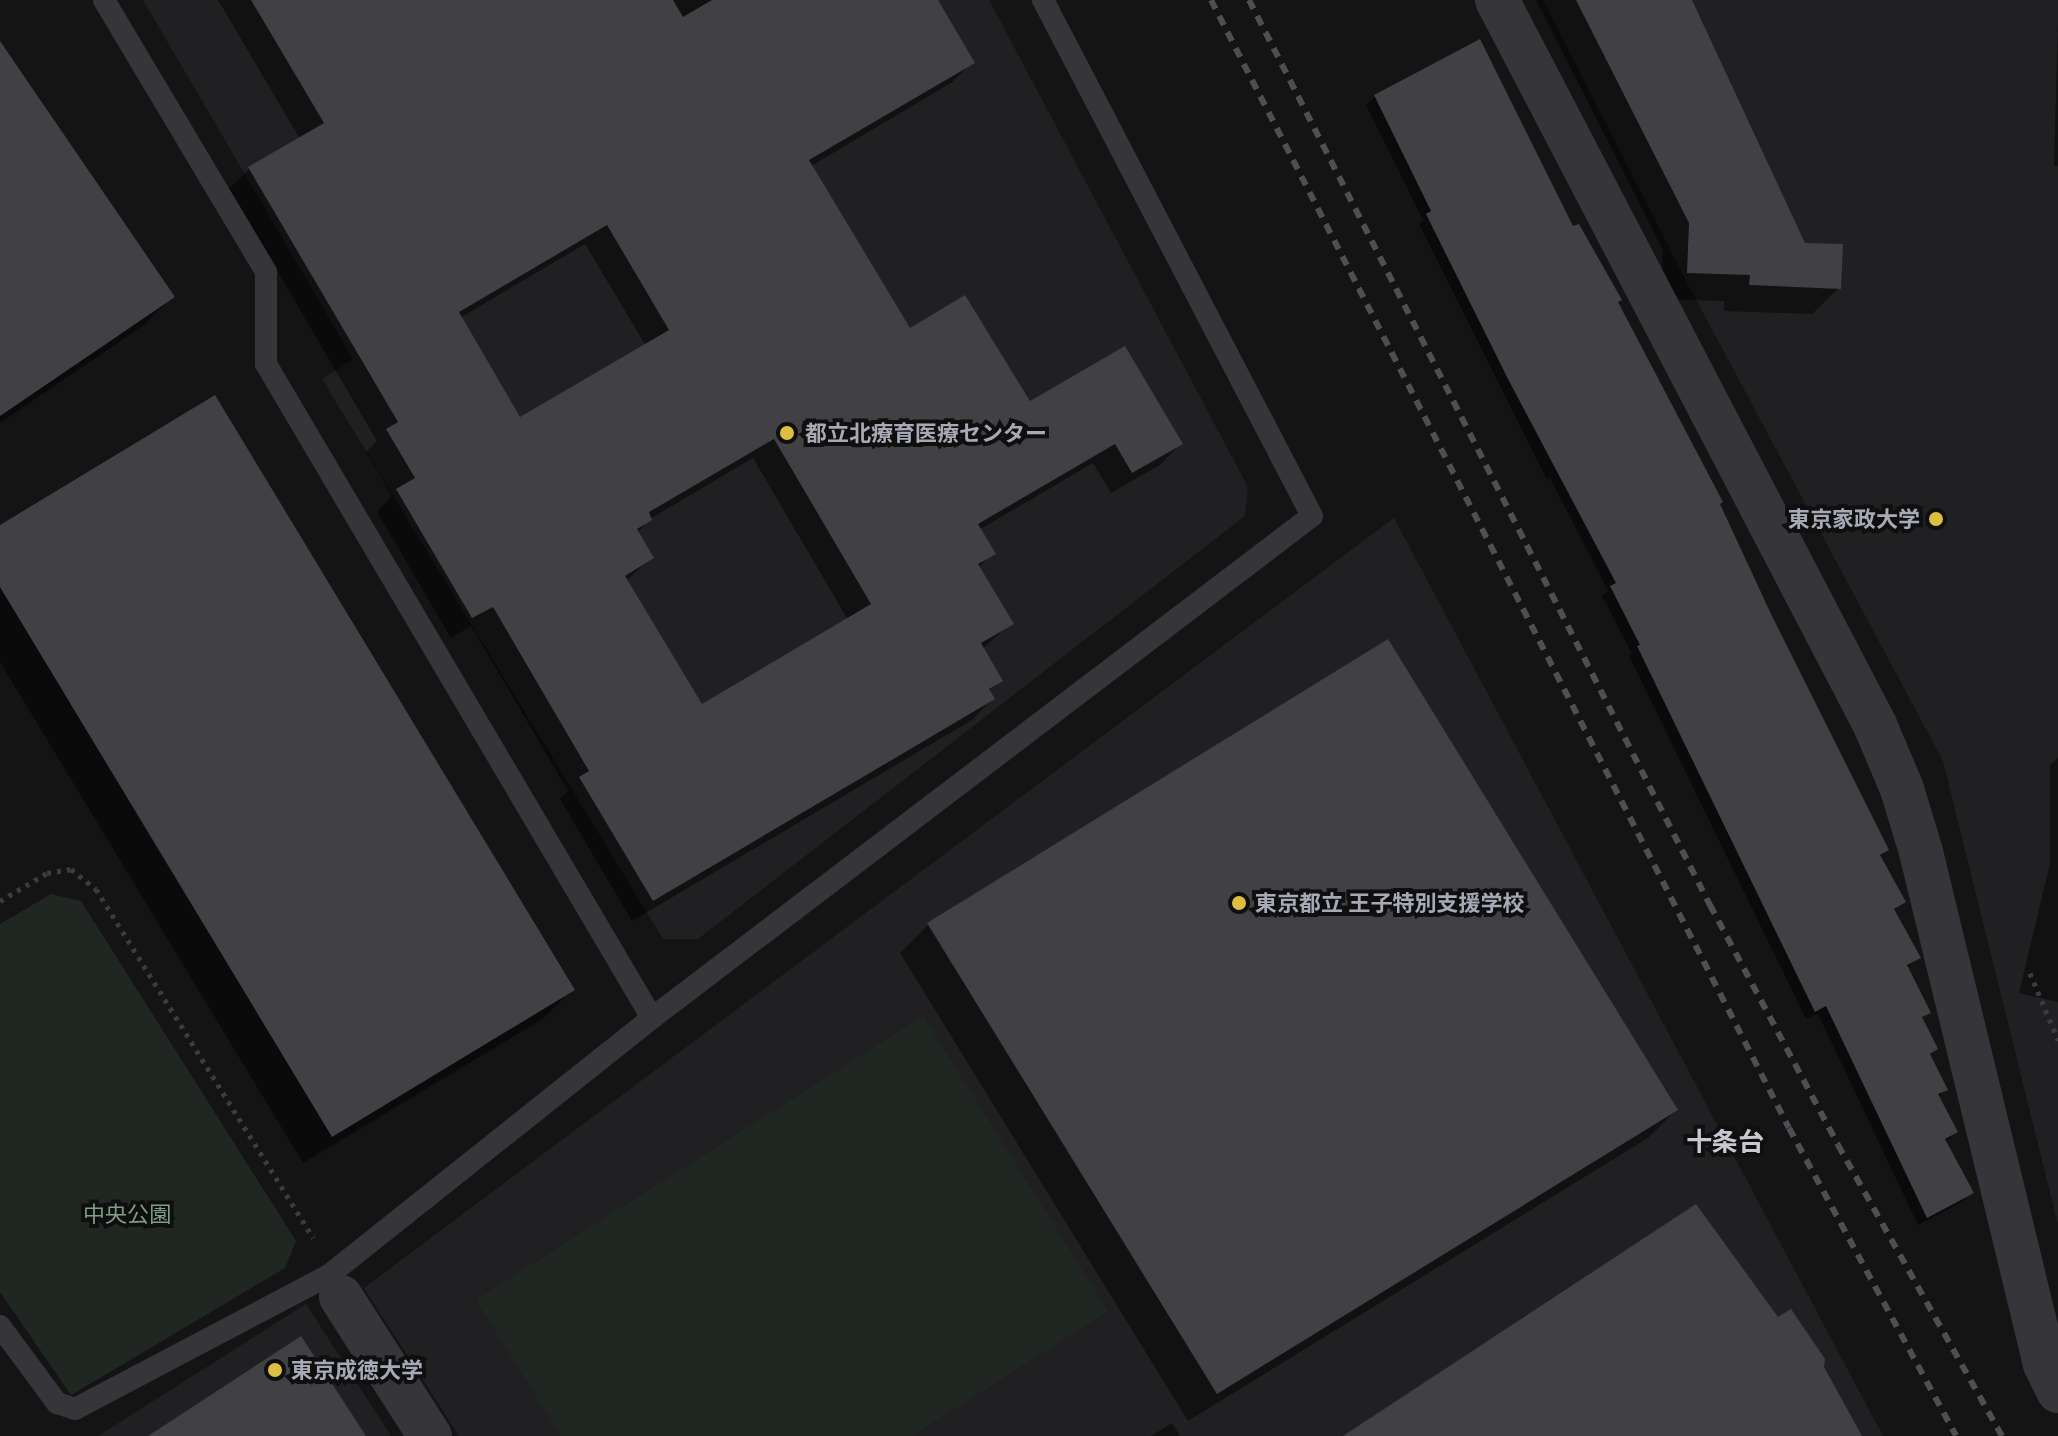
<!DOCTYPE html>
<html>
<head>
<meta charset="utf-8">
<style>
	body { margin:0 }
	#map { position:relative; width:2058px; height:1436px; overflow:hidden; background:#141415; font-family:"Golos Text","Noto Sans JP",sans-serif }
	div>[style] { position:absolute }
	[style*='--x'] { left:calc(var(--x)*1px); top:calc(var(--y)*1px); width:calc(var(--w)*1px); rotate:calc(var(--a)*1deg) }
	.built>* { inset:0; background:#202022 }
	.green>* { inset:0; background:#202722 }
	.shadow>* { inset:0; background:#0007 }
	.building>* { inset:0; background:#414145 }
	.path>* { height:5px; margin-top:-2.5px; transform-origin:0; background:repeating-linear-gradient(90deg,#3b3c40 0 4px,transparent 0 10px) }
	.service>* { height:22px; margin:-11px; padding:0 11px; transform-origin:11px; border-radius:11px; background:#35353a }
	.minor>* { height:44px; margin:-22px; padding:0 22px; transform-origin:22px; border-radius:22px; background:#35353a }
	.rail>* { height:6px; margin-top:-3px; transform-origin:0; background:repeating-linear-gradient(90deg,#4e4f54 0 10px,transparent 0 18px) }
	.dots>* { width:22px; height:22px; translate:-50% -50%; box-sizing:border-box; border:4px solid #0f0f10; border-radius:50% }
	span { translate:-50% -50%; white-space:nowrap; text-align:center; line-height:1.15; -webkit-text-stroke:8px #0f0f10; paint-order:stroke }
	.poi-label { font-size:22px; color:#a7a9b4; font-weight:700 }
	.left { translate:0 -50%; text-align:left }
	.right { translate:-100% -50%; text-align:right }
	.park-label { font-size:22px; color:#809d85 }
	.quarter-label { font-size:26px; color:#c7c8d0; font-weight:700 }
</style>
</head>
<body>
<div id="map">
	<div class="built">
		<div style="clip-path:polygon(143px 0,989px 0,1248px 487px,1245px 516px,698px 939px,663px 939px,322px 379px,353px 359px)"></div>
		<div style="clip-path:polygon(1543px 0,2058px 0,2058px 1225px,1943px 761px,1684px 277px)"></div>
		<div style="clip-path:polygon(1394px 518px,1883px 1436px,459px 1436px,364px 1288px)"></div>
		<div style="clip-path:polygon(306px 1304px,391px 1436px,98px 1436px)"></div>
	</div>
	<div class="green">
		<div style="clip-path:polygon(51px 894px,81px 901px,296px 1241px,285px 1268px,71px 1395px,0 1292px,0 924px)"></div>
		<div style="clip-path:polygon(923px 1016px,1108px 1311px,912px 1436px,561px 1436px,476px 1300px)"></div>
	</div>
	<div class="shadow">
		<div style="clip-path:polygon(evenodd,218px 0,935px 0,972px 63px,951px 83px,811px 166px,909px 331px,1029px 404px,1180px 444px,1160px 465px,1111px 493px,1093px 463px,979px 530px,993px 553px,978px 568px,1011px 623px,982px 649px,1000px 680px,988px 692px,992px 699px,972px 720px,632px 921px,560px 799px,568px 791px,471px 626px,451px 638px,377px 512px,392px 496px,366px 452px,377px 441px,229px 189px,250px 168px,300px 139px,218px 0,585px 244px,646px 346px,519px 419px,460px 318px,585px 244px,218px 0,753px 458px,848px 620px,701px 707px,626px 581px,651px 558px,637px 533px,650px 519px,753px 458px)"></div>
		<div style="clip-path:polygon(1536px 0,1690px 0,1804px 245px,1839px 288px,1812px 314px,1724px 311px,1724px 301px,1661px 299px,1663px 250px)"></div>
		<div style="clip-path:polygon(2058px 22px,2058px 166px,2054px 166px)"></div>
		<div style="clip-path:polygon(0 44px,172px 297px,144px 325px,0 423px)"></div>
		<div style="clip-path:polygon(1375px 97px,1572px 229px,1617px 303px,1886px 850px,1879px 857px,1904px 902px,1893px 911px,1918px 958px,1906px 968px,1928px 1012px,1921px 1020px,1936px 1049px,1929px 1056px,1945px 1089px,1938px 1097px,1956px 1132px,1945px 1142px,1971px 1192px,1963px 1201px,1918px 1225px,1818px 1014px,1806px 1019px,1787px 980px,1629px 656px,1632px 654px,1602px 596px,1608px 591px,1550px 478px,1547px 480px,1419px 224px,1423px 220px,1366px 105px)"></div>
		<div style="clip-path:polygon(0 527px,572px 990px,544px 1018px,303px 1163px,0 662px)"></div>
		<div style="clip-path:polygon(1387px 642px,1676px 1110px,1648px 1138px,1188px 1421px,900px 953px,928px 925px)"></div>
		<div style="clip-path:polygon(2058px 758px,2058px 1002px,2019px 993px,2050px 863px,2050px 765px)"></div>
		<div style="clip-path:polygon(1172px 1423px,1180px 1436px,1151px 1436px)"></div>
	</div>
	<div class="building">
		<div style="clip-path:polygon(evenodd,251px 0,673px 0,683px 17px,712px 0,938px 0,975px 63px,809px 160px,910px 328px,965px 295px,1030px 401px,1125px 346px,1183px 444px,1132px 473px,1115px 444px,978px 524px,996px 554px,978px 564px,1014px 624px,981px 643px,1003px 681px,989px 689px,995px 699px,653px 901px,579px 777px,589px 771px,493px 607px,472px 618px,396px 489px,415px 478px,386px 429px,398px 422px,248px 167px,324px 123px,251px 0,607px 225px,669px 330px,520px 417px,459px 312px,607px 225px,251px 0,774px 439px,871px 604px,702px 704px,625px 576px,654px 558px,637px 529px,652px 520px,649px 512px,774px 439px)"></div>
		<div style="clip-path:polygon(1576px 0,1692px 0,1805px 243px,1843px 244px,1841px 289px,1749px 285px,1750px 275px,1687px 273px,1689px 223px)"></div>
		<div style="clip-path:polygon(1480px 39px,1573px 226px,1579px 224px,1622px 300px,1618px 302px,1723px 502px,1720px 504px,1771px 614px,1889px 850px,1880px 855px,1906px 902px,1894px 909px,1921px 958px,1907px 965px,1931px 1013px,1922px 1017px,1938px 1049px,1930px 1054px,1948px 1090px,1938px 1094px,1958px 1132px,1945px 1139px,1974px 1193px,1927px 1218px,1826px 1006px,1815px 1012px,1795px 971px,1637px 646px,1640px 645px,1610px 586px,1616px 583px,1507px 377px,1426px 214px,1431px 211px,1374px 95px)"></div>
		<div style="clip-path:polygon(0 41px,175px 297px,0 416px)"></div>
		<div style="clip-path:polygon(215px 395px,575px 990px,332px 1137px,0 587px,0 525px)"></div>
		<div style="clip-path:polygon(1388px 639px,1678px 1110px,1217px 1394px,927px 923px)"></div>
		<div style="clip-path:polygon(1696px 1204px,1778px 1317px,1791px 1309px,1825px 1359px,1824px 1367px,1862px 1436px,1343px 1436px)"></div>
		<div style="clip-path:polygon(301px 1336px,366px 1436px,148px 1436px)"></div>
	</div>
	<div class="path">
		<div style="--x:0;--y:901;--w:55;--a:-30.8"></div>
		<div style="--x:47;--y:873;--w:24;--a:-9"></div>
		<div style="--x:71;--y:869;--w:32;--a:39"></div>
		<div style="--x:96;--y:889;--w:411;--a:58.1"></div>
		<div style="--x:2030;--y:973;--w:73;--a:67.3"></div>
	</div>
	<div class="service">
		<div style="--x:104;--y:0;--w:317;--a:59.2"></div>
		<div style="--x:266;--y:272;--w:92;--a:90"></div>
		<div style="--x:266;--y:364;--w:759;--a:59.45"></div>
		<div style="--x:341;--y:1297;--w:25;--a:-119"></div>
		<div style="--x:329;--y:1275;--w:413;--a:-38.5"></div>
		<div style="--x:652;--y:1018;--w:829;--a:-37.26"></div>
		<div style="--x:1312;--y:516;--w:582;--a:-117.53"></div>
		<div style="--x:0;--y:1326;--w:96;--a:53.5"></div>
		<div style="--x:57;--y:1403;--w:19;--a:18"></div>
		<div style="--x:75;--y:1409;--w:287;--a:-27.8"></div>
	</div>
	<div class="minor">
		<div style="--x:1497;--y:0;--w:818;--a:62.46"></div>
		<div style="--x:1875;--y:725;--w:69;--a:67.1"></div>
		<div style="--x:1902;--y:789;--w:66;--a:73.2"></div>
		<div style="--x:1921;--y:852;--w:527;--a:76.39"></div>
		<div style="--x:2045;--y:1364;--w:30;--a:64"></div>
		<div style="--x:341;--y:1297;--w:165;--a:57.4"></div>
	</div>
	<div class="rail">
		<div style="--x:1211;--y:0;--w:1267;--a:62.87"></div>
		<div style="--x:1789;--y:1128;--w:350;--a:61.5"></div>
		<div style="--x:1249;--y:0;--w:1016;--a:63.01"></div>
		<div style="--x:1710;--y:905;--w:272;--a:61.9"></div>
		<div style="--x:1838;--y:1145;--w:334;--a:60.6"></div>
	</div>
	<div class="dots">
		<div style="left:787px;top:433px;background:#debd43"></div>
		<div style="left:1936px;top:519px;background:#debd43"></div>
		<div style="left:1239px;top:903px;background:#debd43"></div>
		<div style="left:275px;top:1370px;background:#debd43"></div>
	</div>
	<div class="poi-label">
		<span class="left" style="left:805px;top:433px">都立北療育医療センター</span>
		<span class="right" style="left:1920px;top:519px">東京家政大学</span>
		<span class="left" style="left:1255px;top:903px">東京都立 王子特別支援学校</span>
		<span class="left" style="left:291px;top:1370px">東京成徳大学</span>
	</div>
	<div class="park-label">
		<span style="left:127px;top:1214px">中央公園</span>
	</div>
	<div class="quarter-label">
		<span style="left:1725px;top:1142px">十条台</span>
	</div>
</div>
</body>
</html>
